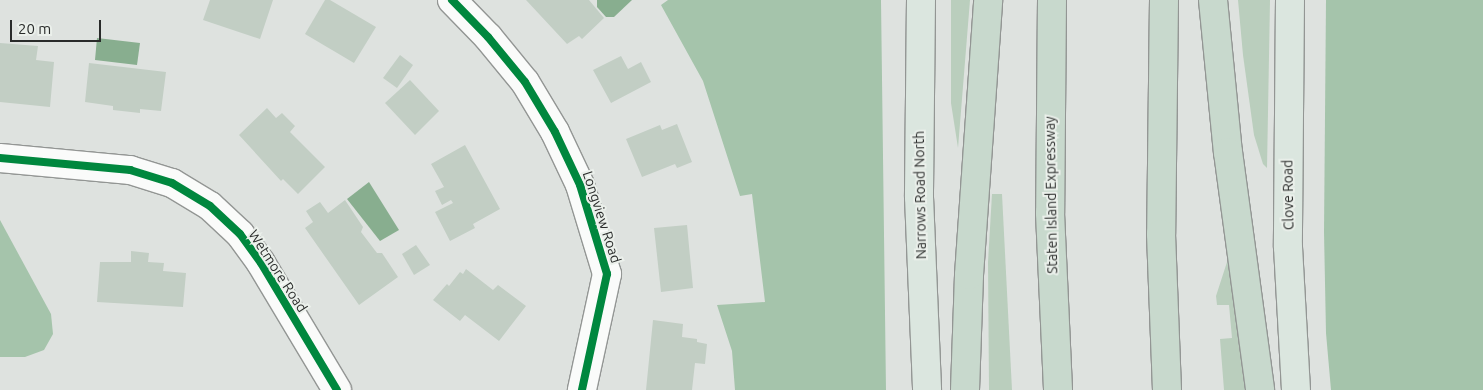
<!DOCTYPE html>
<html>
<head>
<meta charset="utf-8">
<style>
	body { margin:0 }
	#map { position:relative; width:1483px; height:390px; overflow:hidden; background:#dee2df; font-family:Ubuntu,sans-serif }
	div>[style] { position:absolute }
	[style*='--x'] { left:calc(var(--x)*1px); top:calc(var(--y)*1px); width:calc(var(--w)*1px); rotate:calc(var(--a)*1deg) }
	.green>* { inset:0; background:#bacebd }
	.forest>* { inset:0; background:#a5c4ab }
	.water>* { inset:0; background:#88ae8f }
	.building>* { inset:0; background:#c2cec4 }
	.roads { filter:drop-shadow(1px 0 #939694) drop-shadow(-1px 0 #939694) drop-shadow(0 1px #939694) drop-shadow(0 -1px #939694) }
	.street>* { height:28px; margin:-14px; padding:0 14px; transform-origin:14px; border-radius:14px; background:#fafbfa }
	.primary>* { height:28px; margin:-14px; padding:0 14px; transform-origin:14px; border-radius:14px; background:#dbe6df }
	.highway>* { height:28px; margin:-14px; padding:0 14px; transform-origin:14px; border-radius:14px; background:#c8d9cd }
	.cycleway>* { height:8px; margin:-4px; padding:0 4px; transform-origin:4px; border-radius:4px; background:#00873e }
	span { translate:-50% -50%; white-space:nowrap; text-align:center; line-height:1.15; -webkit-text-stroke:4px #ebf0eb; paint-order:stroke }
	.street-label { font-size:14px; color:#292b2a }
	.scale { position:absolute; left:10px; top:20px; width:91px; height:22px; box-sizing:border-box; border:2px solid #292b2a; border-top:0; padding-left:6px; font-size:15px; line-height:18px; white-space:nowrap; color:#292b2a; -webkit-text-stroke:4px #ebf0eb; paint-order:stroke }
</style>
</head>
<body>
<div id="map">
	<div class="green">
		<div style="clip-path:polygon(951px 0,970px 0,958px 148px,951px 103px)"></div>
		<div style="clip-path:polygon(1238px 0,1270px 0,1267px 168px,1263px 164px,1254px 135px,1243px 55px)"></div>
		<div style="clip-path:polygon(992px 194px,1002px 194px,1012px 390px,989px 390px,988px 262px)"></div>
		<div style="clip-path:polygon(1228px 259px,1248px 390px,1224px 390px,1220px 339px,1232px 338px,1229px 305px,1217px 305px,1216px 296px)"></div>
	</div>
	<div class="forest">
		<div style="clip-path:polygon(668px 0,881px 0,886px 390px,735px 390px,732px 351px,717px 305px,765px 302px,752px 194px,740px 196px,703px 81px,661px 5px)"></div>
		<div style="clip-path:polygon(1326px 0,1483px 0,1483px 390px,1331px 390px,1326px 333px,1324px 232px)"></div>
		<div style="clip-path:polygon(0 220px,51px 314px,53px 334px,44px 350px,25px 357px,0 357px)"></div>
	</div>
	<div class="water">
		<div style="clip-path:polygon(597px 0,632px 0,614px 17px,606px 17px,597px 7px)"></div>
		<div style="clip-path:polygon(97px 38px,140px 43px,137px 65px,95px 60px)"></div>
		<div style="clip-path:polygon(369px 182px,399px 230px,380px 241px,347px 199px)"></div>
	</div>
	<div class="building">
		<div style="clip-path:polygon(210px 0,273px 0,260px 39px,203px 20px)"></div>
		<div style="clip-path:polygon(325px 0,330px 0,376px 27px,354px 63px,305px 34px)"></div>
		<div style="clip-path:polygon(526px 0,589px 0,604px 18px,582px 39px,579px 36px,567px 44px)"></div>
		<div style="clip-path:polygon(0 43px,38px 46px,36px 60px,54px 62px,50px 107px,0 102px)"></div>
		<div style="clip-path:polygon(400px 55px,413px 65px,397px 88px,383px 78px)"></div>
		<div style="clip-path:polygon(621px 56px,628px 69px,641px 62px,651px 82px,611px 103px,593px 70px)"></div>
		<div style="clip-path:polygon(89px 63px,166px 72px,161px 111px,140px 109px,140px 113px,113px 110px,113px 106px,85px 102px)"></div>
		<div style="clip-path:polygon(410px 80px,439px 111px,415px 135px,385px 103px)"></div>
		<div style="clip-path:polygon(267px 108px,276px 118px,282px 113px,295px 126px,290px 132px,325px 167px,298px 194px,283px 179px,281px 181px,239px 135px)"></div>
		<div style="clip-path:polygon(677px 124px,692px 162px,677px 168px,675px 164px,642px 177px,626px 139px,660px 125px,662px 130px)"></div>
		<div style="clip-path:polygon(465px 145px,500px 209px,473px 224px,475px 228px,450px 241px,435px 212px,453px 203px,451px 200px,442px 205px,435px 191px,444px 187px,431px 164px)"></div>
		<div style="clip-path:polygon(345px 200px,363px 227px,361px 232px,377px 253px,382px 253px,398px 277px,359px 305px,305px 228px,313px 222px,306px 211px,320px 202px,328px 213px)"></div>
		<div style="clip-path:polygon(687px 225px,693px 288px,661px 292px,654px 228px)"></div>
		<div style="clip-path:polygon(416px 245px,430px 265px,414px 275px,402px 254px)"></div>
		<div style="clip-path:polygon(131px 251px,149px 253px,148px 262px,164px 263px,163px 271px,186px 273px,183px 307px,97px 302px,100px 262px,131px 262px)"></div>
		<div style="clip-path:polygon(466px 269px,493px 290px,498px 285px,526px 306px,499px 341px,465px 315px,460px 321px,433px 300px,447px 284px,449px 286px,460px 272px,463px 274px)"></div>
		<div style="clip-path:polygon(653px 320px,683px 324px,682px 337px,697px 339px,697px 342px,707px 344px,705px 364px,695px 363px,692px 390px,646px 390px)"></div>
	</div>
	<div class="roads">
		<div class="street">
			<div style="--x:452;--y:0;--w:52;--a:45.8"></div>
			<div style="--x:488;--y:37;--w:58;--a:50.6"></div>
			<div style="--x:525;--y:82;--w:58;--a:59"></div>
			<div style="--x:555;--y:132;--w:59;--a:64.7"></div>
			<div style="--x:580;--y:185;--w:93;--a:73.1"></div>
			<div style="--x:607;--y:274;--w:119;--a:102.2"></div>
			<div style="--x:0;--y:158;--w:131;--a:5.3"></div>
			<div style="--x:130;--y:170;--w:44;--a:17.2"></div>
			<div style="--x:172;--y:183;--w:44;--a:31.2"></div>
			<div style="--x:210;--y:206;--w:41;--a:43"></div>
			<div style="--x:240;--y:234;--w:36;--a:54"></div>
			<div style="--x:261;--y:263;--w:148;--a:59.1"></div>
		</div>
		<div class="primary">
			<div style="--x:921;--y:0;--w:197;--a:90.6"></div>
			<div style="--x:919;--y:197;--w:193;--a:87.6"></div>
			<div style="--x:1290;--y:0;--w:247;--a:90.5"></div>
			<div style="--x:1288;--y:247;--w:143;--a:86.8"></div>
		</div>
		<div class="highway">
			<div style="--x:1052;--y:0;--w:213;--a:90.5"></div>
			<div style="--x:1050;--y:213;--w:177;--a:87.4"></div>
			<div style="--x:1164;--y:0;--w:234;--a:90.7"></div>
			<div style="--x:1161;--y:234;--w:156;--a:87.8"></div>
			<div style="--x:1213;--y:0;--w:153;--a:84.4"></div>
			<div style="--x:1228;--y:152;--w:240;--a:82.3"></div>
			<div style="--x:965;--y:390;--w:115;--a:-88"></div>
			<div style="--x:969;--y:275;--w:276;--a:-86"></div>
		</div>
	</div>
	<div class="cycleway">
		<div style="--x:452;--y:0;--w:52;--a:45.8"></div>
		<div style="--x:488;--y:37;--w:58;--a:50.6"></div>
		<div style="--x:525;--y:82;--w:58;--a:59"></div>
		<div style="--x:555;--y:132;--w:59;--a:64.7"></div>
		<div style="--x:580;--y:185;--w:93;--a:73.1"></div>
		<div style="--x:607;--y:274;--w:119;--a:102.2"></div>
		<div style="--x:0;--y:158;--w:131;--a:5.3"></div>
		<div style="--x:130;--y:170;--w:44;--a:17.2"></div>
		<div style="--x:172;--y:183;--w:44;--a:31.2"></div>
		<div style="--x:210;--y:206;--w:41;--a:43"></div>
		<div style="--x:240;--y:234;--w:36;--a:54"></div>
		<div style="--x:261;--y:263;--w:148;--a:59.1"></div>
	</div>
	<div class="street-label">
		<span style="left:920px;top:195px;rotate:-91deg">Narrows Road North</span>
		<span style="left:1051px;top:195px;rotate:-91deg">Staten Island Expressway</span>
		<span style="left:1288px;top:195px;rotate:-91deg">Clove Road</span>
		<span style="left:602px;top:217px;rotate:72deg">Longview Road</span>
		<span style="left:278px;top:271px;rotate:57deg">Wetmore Road</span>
	</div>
	<div class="scale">20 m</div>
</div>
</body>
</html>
